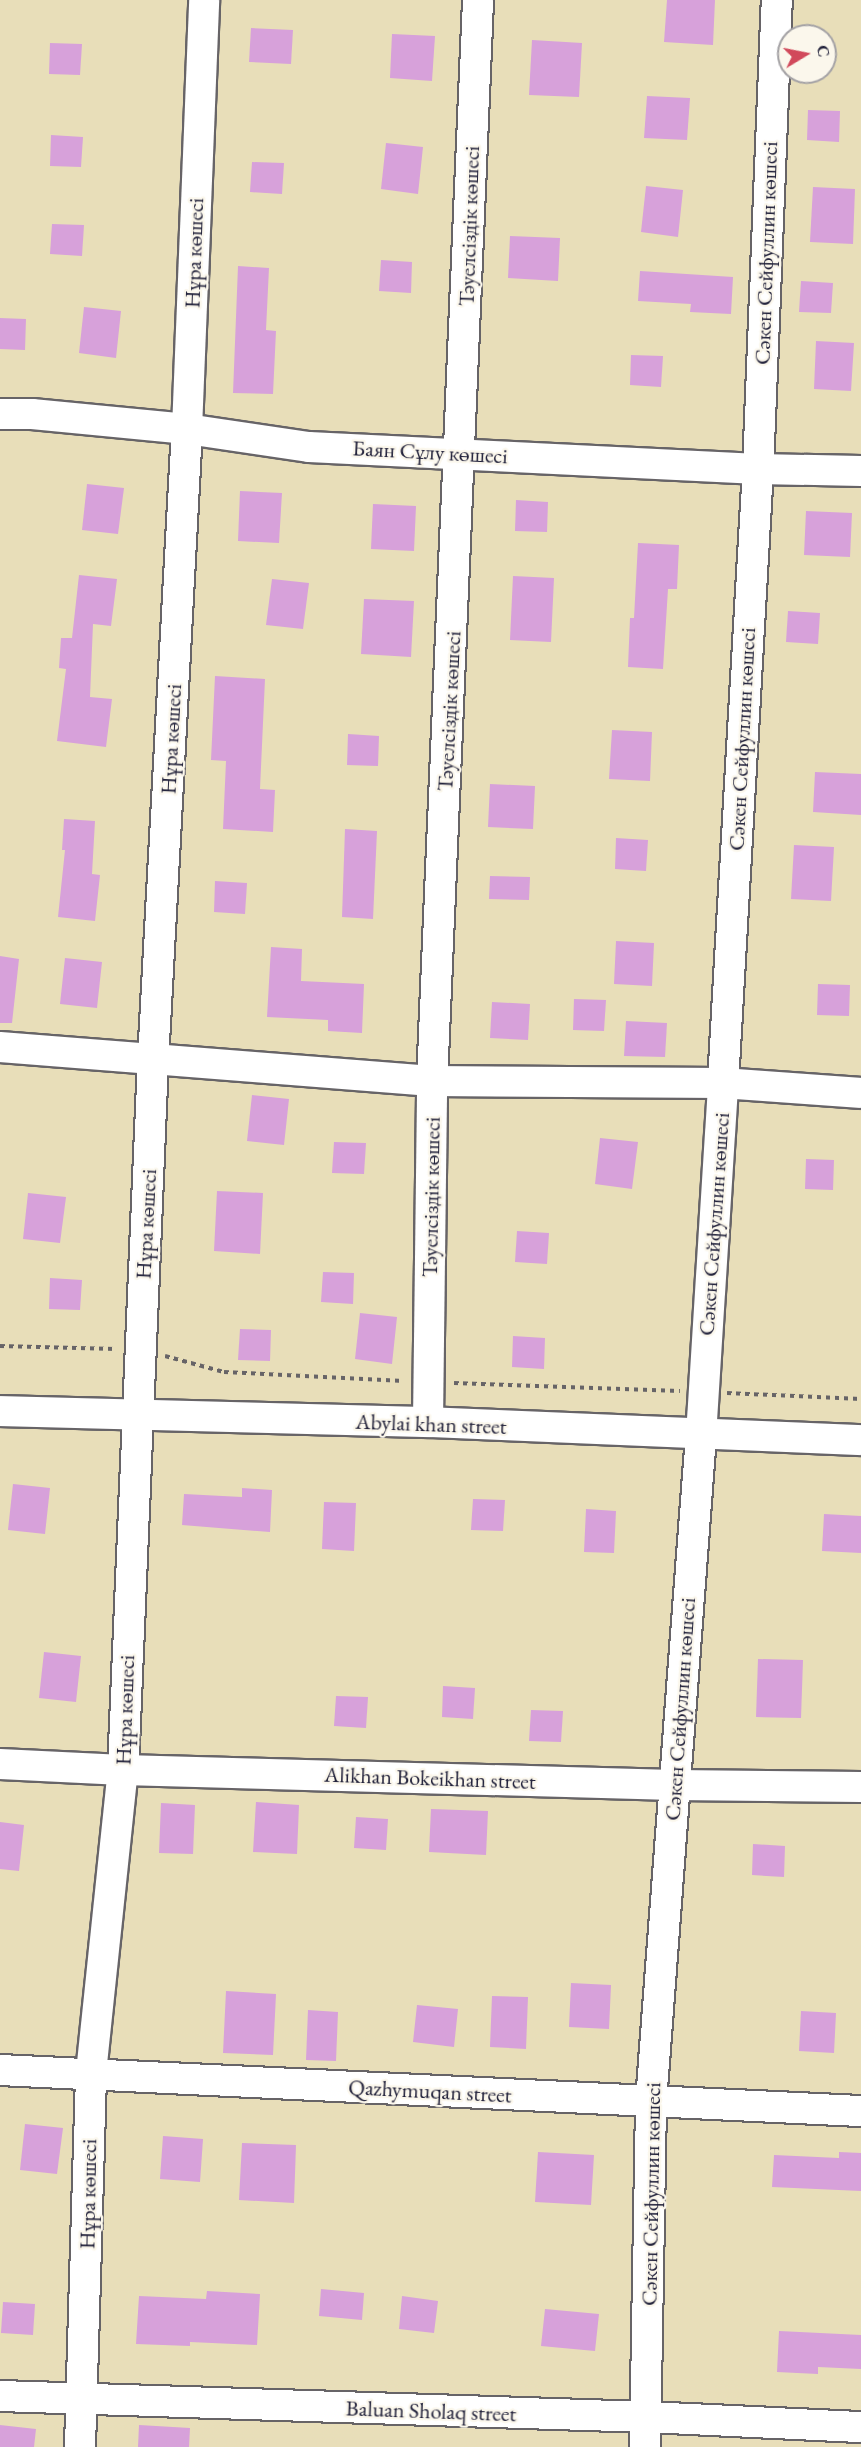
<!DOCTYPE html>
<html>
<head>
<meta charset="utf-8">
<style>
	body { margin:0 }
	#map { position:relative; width:861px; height:2447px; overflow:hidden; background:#e8deb9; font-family:"EB Garamond",serif }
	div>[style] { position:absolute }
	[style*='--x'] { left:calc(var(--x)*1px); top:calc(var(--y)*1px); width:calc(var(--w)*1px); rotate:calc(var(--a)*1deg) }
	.building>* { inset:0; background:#d7a1da }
	.path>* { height:4px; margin-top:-2px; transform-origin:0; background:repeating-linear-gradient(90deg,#676467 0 4.5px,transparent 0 9px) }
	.roads { filter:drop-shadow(2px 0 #676467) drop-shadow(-2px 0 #676467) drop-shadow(0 2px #676467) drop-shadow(0 -2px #676467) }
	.minor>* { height:30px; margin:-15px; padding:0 15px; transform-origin:15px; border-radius:15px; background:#fff }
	span { translate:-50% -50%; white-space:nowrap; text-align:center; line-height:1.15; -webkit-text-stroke:4.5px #fbf7ec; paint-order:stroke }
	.street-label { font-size:22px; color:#22223b }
	.north { position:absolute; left:777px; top:24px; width:60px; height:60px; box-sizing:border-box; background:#fbf7ec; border:2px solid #a4a2a5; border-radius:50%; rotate:80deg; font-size:16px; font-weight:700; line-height:24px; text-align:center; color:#22223b }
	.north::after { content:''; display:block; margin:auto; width:21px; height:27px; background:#d1495b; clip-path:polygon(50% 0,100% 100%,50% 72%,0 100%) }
</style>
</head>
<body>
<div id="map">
	<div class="building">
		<div style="clip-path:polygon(667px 0,715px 0,713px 45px,664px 42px)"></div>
		<div style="clip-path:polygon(251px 28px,293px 30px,291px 64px,249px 62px)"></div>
		<div style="clip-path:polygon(392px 34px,435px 36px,432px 81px,390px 78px)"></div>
		<div style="clip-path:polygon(532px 40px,582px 43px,579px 97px,529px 95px)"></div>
		<div style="clip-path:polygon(50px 43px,82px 44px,80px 75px,49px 74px)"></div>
		<div style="clip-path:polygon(647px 96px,690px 98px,687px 140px,644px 138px)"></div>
		<div style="clip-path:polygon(808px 110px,840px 111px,839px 142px,807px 140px)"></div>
		<div style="clip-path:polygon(51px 135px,83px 137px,81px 167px,50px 166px)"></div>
		<div style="clip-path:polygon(386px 143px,423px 147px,418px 194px,381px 189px)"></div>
		<div style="clip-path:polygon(252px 162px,284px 163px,282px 194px,250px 192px)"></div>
		<div style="clip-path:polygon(646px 186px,683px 190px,678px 237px,641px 232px)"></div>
		<div style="clip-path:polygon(813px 187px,855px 189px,853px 244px,810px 242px)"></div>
		<div style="clip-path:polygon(52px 224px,84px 225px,82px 256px,50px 254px)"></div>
		<div style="clip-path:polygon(510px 236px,560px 238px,558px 281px,508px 278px)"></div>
		<div style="clip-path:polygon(381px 260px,412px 262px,411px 293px,379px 291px)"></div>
		<div style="clip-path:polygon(238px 266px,269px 268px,266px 330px,276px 331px,273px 394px,233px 393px)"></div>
		<div style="clip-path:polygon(640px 271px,733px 277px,731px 314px,690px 312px,691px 304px,638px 301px)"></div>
		<div style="clip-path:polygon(801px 281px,833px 283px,831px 313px,799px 312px)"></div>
		<div style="clip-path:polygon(84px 307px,121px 311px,116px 358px,79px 353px)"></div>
		<div style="clip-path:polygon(0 318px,26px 319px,25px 350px,0 349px)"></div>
		<div style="clip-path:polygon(816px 341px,854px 343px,851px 391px,814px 389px)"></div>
		<div style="clip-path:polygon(631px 355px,663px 356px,661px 387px,630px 385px)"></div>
		<div style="clip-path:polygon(87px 484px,124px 488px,118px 534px,82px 530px)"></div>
		<div style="clip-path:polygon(240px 491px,282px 493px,279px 543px,238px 541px)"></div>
		<div style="clip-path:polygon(516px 500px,548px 502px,547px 532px,515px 531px)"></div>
		<div style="clip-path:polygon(373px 504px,416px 506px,414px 551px,371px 549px)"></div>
		<div style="clip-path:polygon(806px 511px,852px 513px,850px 557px,804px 555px)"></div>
		<div style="clip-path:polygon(638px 543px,679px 545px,677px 589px,668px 589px,663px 669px,628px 667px,630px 618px,634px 618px)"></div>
		<div style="clip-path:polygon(79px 575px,117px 579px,111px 626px,93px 624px,90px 697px,112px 699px,106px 747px,57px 741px,66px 669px,59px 668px,61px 638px,72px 638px)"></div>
		<div style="clip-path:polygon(513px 576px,554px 578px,551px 642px,510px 640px)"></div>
		<div style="clip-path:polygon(272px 579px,309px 583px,303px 629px,266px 625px)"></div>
		<div style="clip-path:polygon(364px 599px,414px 601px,411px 657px,361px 654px)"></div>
		<div style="clip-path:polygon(788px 611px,820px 613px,818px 644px,786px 642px)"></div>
		<div style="clip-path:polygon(215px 676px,265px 679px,260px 789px,275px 790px,273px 832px,223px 829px,226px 761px,211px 760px)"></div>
		<div style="clip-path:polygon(612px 730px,652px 732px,650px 781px,609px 779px)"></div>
		<div style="clip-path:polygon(348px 734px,379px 736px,378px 766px,347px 765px)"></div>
		<div style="clip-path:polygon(815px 772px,861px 774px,861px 815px,813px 812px)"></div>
		<div style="clip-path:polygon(490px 784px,535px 786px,533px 829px,488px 827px)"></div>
		<div style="clip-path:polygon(64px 819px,95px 821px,92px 874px,100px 875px,95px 921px,58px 917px,65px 850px,62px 850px)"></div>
		<div style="clip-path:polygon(345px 829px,377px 831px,373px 919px,342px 917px)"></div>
		<div style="clip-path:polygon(616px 838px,648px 840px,646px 871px,615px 869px)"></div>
		<div style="clip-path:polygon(794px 845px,834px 847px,831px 901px,791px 899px)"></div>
		<div style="clip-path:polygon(490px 876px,530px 877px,529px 900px,489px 899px)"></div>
		<div style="clip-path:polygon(215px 881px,247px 883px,245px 914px,214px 912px)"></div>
		<div style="clip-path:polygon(616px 941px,654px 943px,652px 986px,614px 984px)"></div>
		<div style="clip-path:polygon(271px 947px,302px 949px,301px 981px,364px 984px,362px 1033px,328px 1031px,328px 1020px,267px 1017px)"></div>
		<div style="clip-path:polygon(0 956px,19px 959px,12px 1023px,0 1023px)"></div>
		<div style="clip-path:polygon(65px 958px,102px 962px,97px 1008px,60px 1004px)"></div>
		<div style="clip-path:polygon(818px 984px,850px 985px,849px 1016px,817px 1015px)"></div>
		<div style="clip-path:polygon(574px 999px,606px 1000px,604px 1031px,573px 1030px)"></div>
		<div style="clip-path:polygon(492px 1002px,530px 1004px,528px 1040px,490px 1038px)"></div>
		<div style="clip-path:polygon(626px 1021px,667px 1023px,665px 1057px,624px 1056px)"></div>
		<div style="clip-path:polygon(252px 1095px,289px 1099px,284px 1145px,247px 1141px)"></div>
		<div style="clip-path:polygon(600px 1138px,638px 1142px,632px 1189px,595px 1184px)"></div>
		<div style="clip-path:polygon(334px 1142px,366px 1143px,364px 1174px,332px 1173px)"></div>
		<div style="clip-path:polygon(806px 1159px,834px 1160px,833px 1190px,805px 1189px)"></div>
		<div style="clip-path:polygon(217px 1191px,263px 1193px,260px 1254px,214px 1251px)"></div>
		<div style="clip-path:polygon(28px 1193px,66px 1197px,60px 1243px,23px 1239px)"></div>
		<div style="clip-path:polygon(517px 1231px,549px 1233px,547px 1264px,515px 1262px)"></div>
		<div style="clip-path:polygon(323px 1272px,354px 1273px,353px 1304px,321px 1302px)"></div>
		<div style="clip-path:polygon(50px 1278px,82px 1280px,80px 1310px,49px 1309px)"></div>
		<div style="clip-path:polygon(360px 1313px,397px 1317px,392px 1364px,355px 1359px)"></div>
		<div style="clip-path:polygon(240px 1329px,271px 1330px,270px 1361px,238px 1360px)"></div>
		<div style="clip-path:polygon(513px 1336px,545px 1338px,544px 1369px,512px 1367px)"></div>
		<div style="clip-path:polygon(13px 1484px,50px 1488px,45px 1534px,8px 1530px)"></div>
		<div style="clip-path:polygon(242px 1488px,272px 1490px,270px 1532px,182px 1525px,184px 1494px,242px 1497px)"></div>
		<div style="clip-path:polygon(473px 1499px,505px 1500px,503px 1531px,471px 1530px)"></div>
		<div style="clip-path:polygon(324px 1502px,356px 1503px,354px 1551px,322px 1549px)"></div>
		<div style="clip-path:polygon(586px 1509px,616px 1511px,614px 1553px,584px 1552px)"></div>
		<div style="clip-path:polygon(824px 1514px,861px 1516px,861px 1553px,822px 1551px)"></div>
		<div style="clip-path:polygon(44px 1652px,81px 1656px,76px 1702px,39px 1698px)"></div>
		<div style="clip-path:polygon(758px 1659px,803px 1660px,801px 1718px,756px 1717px)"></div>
		<div style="clip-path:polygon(443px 1686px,475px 1688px,473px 1719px,442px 1717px)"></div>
		<div style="clip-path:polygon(336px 1696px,368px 1697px,366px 1728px,334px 1726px)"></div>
		<div style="clip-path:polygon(531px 1710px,563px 1711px,561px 1742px,529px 1741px)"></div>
		<div style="clip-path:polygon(256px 1802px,299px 1805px,297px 1854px,253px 1852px)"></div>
		<div style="clip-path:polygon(161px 1803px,195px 1805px,193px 1854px,159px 1853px)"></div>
		<div style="clip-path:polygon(431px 1809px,488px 1811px,486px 1855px,429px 1852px)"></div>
		<div style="clip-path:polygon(356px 1817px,388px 1819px,386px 1850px,354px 1848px)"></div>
		<div style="clip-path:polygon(0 1822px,24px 1825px,19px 1871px,0 1869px)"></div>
		<div style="clip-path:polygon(753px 1844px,785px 1846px,784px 1877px,752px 1875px)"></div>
		<div style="clip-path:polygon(571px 1983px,611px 1985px,609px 2029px,569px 2027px)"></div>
		<div style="clip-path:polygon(226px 1991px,276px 1994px,273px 2055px,223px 2053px)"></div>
		<div style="clip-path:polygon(492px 1996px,528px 1997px,526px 2049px,490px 2047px)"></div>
		<div style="clip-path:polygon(417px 2005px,458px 2009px,454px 2047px,413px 2042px)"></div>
		<div style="clip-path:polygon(308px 2010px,338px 2012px,336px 2061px,306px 2060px)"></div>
		<div style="clip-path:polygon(801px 2011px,836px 2013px,834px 2053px,799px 2051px)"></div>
		<div style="clip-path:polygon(25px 2124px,63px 2128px,57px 2174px,20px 2170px)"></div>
		<div style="clip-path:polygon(163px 2136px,203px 2139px,200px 2182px,160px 2179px)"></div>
		<div style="clip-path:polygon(242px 2143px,296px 2145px,294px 2203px,239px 2200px)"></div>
		<div style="clip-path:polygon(538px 2152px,594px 2155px,591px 2205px,535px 2202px)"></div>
		<div style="clip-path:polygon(839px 2152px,861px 2153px,861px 2191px,772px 2187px,774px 2155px,839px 2158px)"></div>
		<div style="clip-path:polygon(321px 2289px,364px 2293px,362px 2320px,319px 2316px)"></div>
		<div style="clip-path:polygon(207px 2291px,260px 2294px,257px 2345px,190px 2342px,190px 2346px,136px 2344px,139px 2296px,206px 2299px)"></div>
		<div style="clip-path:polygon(402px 2296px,438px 2301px,434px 2333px,399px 2329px)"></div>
		<div style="clip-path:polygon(3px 2302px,35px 2304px,33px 2335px,1px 2333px)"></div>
		<div style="clip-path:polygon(545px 2309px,599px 2314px,595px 2351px,541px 2346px)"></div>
		<div style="clip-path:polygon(779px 2331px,861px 2335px,861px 2369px,818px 2367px,818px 2374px,777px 2372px)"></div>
		<div style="clip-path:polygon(0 2425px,36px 2429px,34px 2447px,0 2447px)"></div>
		<div style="clip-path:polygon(139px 2425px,190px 2428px,189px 2447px,138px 2447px)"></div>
	</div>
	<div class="path">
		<div style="--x:0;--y:1346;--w:116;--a:1.5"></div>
		<div style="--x:165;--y:1356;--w:61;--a:15.2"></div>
		<div style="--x:224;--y:1372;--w:180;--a:2.9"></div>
		<div style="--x:454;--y:1383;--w:226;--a:2"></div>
		<div style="--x:727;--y:1393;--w:134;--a:2.6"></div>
	</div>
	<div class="roads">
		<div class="minor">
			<div style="--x:0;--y:414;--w:32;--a:0"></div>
			<div style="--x:32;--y:414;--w:156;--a:5.5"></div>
			<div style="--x:187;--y:429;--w:123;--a:8.4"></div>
			<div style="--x:309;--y:447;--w:450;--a:2.8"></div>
			<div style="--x:758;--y:469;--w:103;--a:1.1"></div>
			<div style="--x:0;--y:1047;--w:433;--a:4.5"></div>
			<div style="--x:432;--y:1081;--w:291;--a:0.4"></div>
			<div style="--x:723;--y:1083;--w:138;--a:4.1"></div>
			<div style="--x:0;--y:1411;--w:428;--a:1.5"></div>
			<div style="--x:428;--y:1422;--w:433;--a:2.4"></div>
			<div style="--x:428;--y:1422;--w:341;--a:-89.3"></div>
			<div style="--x:432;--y:1081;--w:1082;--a:-87.56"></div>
			<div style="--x:0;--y:1764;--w:123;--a:2.8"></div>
			<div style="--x:123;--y:1770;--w:551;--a:1.56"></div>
			<div style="--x:674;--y:1785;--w:187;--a:0.6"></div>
			<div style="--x:0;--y:2070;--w:862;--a:2.73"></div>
			<div style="--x:0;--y:2396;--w:647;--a:1.86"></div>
			<div style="--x:647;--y:2417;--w:214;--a:2.7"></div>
			<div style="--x:80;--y:2447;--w:374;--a:-88.3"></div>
			<div style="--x:91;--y:2073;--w:305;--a:-84"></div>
			<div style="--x:123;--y:1770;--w:710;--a:-87.58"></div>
			<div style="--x:153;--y:1061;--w:633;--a:-86.92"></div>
			<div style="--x:187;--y:429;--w:429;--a:-87.7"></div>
			<div style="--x:645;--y:2447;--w:345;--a:-89"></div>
			<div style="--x:651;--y:2102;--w:668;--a:-85.71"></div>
			<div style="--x:701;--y:1436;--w:354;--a:-86.4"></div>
			<div style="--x:723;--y:1083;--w:615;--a:-86.74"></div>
			<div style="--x:758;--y:469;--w:469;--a:-87.7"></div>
		</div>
	</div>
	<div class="street-label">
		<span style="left:469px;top:226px;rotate:-88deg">Тәуелсіздік көшесі</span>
		<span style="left:194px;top:253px;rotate:-88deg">Нұра көшесі</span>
		<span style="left:766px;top:253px;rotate:-88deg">Сәкен Сейфуллин көшесі</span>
		<span style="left:430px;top:452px;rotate:3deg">Баян Сұлу көшесі</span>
		<span style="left:449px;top:711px;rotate:-87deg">Тәуелсіздік көшесі</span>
		<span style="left:171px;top:739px;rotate:-87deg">Нұра көшесі</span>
		<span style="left:742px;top:739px;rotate:-87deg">Сәкен Сейфуллин көшесі</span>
		<span style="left:431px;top:1197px;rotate:-89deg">Тәуелсіздік көшесі</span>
		<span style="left:146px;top:1224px;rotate:-87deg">Нұра көшесі</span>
		<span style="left:714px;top:1224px;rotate:-86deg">Сәкен Сейфуллин көшесі</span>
		<span style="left:431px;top:1424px;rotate:2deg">Abylai khan street</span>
		<span style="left:680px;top:1709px;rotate:-86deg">Сәкен Сейфуллин көшесі</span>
		<span style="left:125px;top:1710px;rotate:-88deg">Нұра көшесі</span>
		<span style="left:430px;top:1778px;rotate:2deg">Alikhan Bokeikhan street</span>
		<span style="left:430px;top:2091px;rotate:3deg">Qazhymuqan street</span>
		<span style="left:88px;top:2194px;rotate:-89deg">Нұра көшесі</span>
		<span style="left:651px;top:2194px;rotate:-89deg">Сәкен Сейфуллин көшесі</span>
		<span style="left:431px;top:2411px;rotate:2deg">Baluan Sholaq street</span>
	</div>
	<div class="north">С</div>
</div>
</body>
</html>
